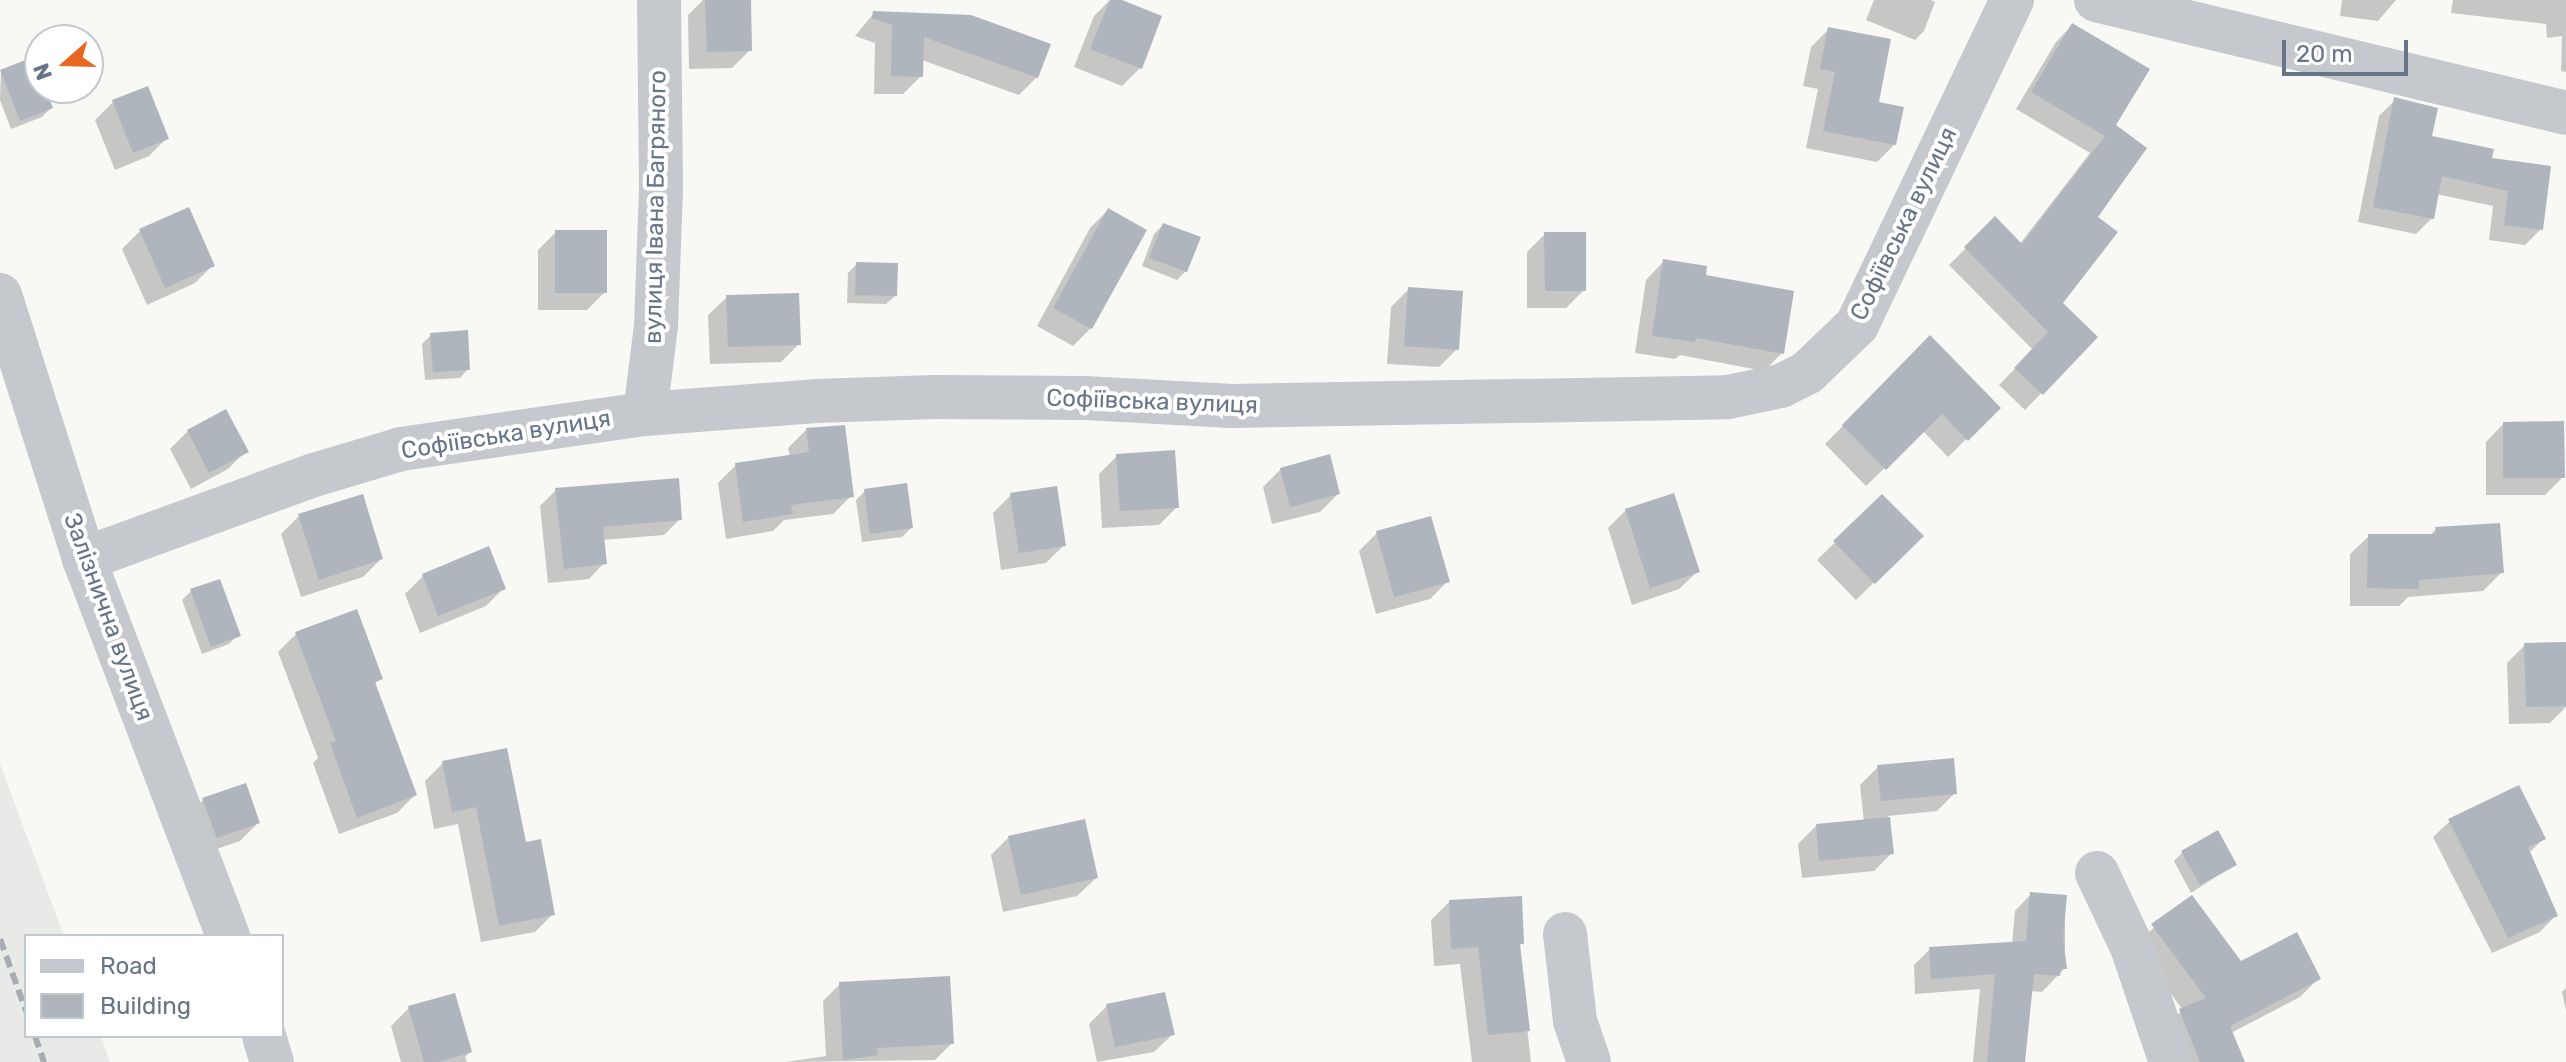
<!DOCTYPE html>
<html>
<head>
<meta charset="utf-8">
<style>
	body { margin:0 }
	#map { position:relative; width:2566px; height:1062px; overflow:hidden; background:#f8f8f5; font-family:Rubik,sans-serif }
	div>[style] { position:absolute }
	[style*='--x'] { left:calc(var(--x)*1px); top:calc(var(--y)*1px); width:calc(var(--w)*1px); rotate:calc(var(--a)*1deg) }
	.built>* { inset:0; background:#e8eae8 }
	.shadow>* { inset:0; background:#0003 }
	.building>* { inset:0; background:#aeb5bc }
	.street>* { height:44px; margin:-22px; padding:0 22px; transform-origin:22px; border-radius:22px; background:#c5c8cc }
	.rail>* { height:6px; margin-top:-3px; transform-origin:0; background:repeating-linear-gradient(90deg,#a7acb3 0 12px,transparent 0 18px) }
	span { translate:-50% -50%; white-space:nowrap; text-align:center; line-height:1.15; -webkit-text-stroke:8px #fff; paint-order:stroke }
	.street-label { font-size:24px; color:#667587 }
	.legend { position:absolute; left:24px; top:934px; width:260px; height:104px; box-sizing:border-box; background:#fff; border:2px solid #c2c8cf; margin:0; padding:10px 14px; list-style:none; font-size:24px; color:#667587 }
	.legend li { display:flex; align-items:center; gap:16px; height:40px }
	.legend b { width:40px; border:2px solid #c2c8cf }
	.north { position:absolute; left:24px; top:24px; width:80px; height:80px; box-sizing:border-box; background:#fff; border:2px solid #c2c8cf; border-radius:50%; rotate:250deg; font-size:22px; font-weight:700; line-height:32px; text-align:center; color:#667587 }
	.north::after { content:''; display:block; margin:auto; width:28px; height:36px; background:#ea6722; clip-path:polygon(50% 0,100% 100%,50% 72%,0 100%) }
	.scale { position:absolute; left:2282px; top:40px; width:126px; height:36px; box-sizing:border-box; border:4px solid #667587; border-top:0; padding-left:10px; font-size:24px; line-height:28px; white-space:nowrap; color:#667587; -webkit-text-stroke:6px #fff; paint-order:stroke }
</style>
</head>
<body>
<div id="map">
	<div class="built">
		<div style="clip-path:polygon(0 764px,64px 936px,26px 936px,26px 1036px,101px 1036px,110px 1062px,0 1062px)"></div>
	</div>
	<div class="shadow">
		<div style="clip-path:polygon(703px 0,749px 0,750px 50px,732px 68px,689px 69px,688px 15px)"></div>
		<div style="clip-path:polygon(1110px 0,1117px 0,1140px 68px,1122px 86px,1074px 67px,1094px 16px)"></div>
		<div style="clip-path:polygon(1874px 0,1931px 0,1935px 2px,1924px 31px,1915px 40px,1866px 20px)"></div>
		<div style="clip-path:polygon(2342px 0,2396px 0,2378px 21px,2340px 16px)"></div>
		<div style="clip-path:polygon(2453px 0,2566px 0,2566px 72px,2561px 71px,2562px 36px,2547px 38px,2546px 24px,2451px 13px)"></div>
		<div style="clip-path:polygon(874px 13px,1037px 77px,1019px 95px,922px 60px,921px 76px,903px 94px,874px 94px,875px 43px,855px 36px)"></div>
		<div style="clip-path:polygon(2072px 25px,2113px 126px,2095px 217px,2060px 303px,2095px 337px,2025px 410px,1999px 385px,2033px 350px,1949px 265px,1995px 219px,2019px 245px,2090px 153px,2016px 109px,2056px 42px)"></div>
		<div style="clip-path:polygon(1829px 29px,1877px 103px,1895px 144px,1877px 162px,1806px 148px,1818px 89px,1803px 86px,1811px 47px)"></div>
		<div style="clip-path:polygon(1px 72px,40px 81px,51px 108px,42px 117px,11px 129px,0 100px)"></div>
		<div style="clip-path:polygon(2395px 100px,2429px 137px,2489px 160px,2541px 229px,2525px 245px,2489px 240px,2493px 206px,2436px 194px,2432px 218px,2416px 234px,2358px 222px,2379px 116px)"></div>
		<div style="clip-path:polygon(113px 102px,167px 138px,149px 156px,115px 170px,95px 120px)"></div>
		<div style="clip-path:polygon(1108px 210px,1091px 328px,1073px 346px,1037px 326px,1090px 228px)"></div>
		<div style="clip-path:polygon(1163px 225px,1186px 271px,1177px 280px,1142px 266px,1154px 234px)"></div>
		<div style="clip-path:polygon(140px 231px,213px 265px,195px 283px,147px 305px,122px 249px)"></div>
		<div style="clip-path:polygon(556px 232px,605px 292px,587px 310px,538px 310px,538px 250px)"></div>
		<div style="clip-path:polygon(1545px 234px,1584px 290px,1566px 308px,1527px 308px,1527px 252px)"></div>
		<div style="clip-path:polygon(1664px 261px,1703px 276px,1782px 353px,1764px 371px,1680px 355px,1675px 359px,1635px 353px,1646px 280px)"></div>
		<div style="clip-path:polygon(857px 264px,895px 296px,886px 304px,847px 303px,848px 273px)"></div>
		<div style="clip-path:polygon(1409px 289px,1457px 349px,1439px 367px,1387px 364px,1391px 307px)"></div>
		<div style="clip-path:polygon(727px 297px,799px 344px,781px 362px,710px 364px,708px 315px)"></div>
		<div style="clip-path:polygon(431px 335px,468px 369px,460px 378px,425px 380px,422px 344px)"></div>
		<div style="clip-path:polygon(1930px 338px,1998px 408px,1948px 457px,1923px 431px,1866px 486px,1825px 444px)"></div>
		<div style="clip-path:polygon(2504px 423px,2563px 477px,2545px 495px,2486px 495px,2486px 442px)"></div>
		<div style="clip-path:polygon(806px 430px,851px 496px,833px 514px,784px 520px,773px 531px,726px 539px,718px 483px,736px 465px,790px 457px,788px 448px)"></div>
		<div style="clip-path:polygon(188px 431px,246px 451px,228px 469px,191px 489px,170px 449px)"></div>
		<div style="clip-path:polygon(1117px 456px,1177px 507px,1159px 525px,1102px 528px,1099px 474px)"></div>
		<div style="clip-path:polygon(1281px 469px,1338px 494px,1320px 512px,1272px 524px,1263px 487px)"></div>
		<div style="clip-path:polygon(556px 490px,680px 519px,664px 535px,602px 540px,604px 563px,589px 579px,548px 583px,540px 506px)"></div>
		<div style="clip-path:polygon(865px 491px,911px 528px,902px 537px,862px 542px,856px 500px)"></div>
		<div style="clip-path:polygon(1011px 495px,1064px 545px,1046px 563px,1001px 570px,993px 513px)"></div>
		<div style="clip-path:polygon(1882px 496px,1921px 536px,1856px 600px,1817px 560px)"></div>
		<div style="clip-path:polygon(1626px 510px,1698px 571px,1679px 589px,1632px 605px,1608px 528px)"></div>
		<div style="clip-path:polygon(299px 516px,381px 559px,363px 577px,301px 597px,281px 534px)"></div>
		<div style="clip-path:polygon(2436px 529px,2501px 573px,2483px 591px,2408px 597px,2399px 606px,2350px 606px,2350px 554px,2369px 536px,2429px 536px)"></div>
		<div style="clip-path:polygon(1377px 533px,1448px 581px,1430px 599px,1376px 614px,1359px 551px)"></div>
		<div style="clip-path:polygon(423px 576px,504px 588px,486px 606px,420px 633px,405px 594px)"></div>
		<div style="clip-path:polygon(191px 591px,238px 635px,229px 644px,202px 654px,182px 600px)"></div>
		<div style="clip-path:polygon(296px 634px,380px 678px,374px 685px,415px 795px,397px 813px,339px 834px,313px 763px,318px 758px,278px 652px)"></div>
		<div style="clip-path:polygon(2566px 644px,2566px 707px,2550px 723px,2509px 724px,2507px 663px,2525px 645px)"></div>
		<div style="clip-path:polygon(443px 763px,525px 845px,553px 914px,535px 932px,481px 942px,458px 824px,434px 829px,425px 781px)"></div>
		<div style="clip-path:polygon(1878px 767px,1955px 793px,1937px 811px,1888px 816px,1892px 853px,1874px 871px,1802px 878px,1798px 844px,1816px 826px,1864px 822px,1860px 785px)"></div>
		<div style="clip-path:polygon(203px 800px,258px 823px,240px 841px,199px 855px,185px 818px)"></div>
		<div style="clip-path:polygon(2450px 821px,2543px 839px,2529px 853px,2556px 915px,2540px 932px,2492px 953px,2433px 837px)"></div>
		<div style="clip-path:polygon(1009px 837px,1096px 878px,1077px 896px,1003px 912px,991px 855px)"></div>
		<div style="clip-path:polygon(2182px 853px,2234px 865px,2191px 893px,2174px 861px)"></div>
		<div style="clip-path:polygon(2031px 894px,2065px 897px,2065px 968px,2042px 992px,2030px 991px,2023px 1062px,1973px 1062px,1980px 989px,1915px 994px,1914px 965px,1930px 949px,2012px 944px,2015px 911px)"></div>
		<div style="clip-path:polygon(2191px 898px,2240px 964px,2318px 979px,2300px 997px,2231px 1033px,2242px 1062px,2175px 1062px,2162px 1029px,2183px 1010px,2134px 944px)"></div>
		<div style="clip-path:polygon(1449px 902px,1522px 943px,1518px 948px,1531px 1062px,1472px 1062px,1460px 964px,1434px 966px,1431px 920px)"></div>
		<div style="clip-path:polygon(840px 984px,952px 1043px,935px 1060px,786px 1062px,826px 1056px,823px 1001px)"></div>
		<div style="clip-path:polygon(2566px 988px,2566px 1011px,2562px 992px)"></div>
		<div style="clip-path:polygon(1107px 1006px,1173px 1034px,1154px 1052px,1097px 1062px,1089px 1024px)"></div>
		<div style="clip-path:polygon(409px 1008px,470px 1052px,465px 1057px,467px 1062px,401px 1062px,391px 1026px)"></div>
	</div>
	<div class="building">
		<div style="clip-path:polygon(705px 0,751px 0,752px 51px,707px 52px)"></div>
		<div style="clip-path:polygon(1110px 0,1122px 0,1162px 16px,1142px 69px,1090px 49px)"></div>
		<div style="clip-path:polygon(873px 11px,971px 15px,1051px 44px,1038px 78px,924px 37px,923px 77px,891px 76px,892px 25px,872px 18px)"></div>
		<div style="clip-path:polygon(2072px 23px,2150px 69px,2116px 125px,2147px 148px,2098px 217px,2118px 232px,2063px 303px,2098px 337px,2043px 395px,2014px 368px,2048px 332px,1964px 247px,1995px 216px,2022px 244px,2105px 136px,2031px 92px)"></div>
		<div style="clip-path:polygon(1828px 27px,1891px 39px,1879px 102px,1904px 107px,1896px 145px,1823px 131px,1835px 72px,1820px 69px)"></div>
		<div style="clip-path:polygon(33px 57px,40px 75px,40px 88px,45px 88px,53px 108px,20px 121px,0 70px)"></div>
		<div style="clip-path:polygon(148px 86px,169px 139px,133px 153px,112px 100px)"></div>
		<div style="clip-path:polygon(2394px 97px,2438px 108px,2432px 136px,2494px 149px,2492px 158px,2551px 166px,2543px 230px,2504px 225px,2508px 191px,2442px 176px,2434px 219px,2373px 207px)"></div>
		<div style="clip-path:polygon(189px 207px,215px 266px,165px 288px,139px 229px)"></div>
		<div style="clip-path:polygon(1108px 208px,1147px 230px,1092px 329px,1053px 308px)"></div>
		<div style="clip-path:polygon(1163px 223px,1201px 237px,1187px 272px,1149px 258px)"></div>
		<div style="clip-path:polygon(555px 230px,607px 230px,607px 293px,555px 293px)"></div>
		<div style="clip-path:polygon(1544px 232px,1586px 232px,1586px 291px,1545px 291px)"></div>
		<div style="clip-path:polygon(1663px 259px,1707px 266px,1706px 275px,1794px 291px,1784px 354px,1696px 338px,1695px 342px,1652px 336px)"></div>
		<div style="clip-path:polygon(856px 262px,898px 263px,897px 296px,855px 295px)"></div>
		<div style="clip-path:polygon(1408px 287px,1463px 291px,1459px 350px,1404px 346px)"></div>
		<div style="clip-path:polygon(799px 293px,801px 345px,728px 347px,726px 295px)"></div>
		<div style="clip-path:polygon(468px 330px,470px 370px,433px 372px,430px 333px)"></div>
		<div style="clip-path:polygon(1930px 335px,2001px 408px,1968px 441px,1942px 414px,1886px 470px,1842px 425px)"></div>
		<div style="clip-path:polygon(226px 409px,249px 452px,209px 473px,187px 430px)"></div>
		<div style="clip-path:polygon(2564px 421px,2565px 478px,2503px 478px,2503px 422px)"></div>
		<div style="clip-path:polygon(845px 425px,854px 497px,791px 505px,793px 514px,743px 522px,735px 463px,809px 452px,806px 428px)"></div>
		<div style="clip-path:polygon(1175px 450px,1179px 508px,1120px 511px,1116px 454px)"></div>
		<div style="clip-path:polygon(1330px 454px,1340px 494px,1290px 507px,1280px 468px)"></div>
		<div style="clip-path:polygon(679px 478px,682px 520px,603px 527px,607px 564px,564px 569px,555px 488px)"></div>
		<div style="clip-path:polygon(907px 483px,913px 528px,870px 534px,864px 489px)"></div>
		<div style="clip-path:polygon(1057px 486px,1066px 546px,1019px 553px,1010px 493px)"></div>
		<div style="clip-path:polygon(1674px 493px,1700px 572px,1650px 588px,1625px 509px)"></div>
		<div style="clip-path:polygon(363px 494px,383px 559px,319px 580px,298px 514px)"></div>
		<div style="clip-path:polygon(1882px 494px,1924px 536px,1875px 584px,1833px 541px)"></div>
		<div style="clip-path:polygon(1431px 516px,1450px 582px,1394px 597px,1376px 531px)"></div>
		<div style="clip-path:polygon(2500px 523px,2504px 573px,2419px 580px,2419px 589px,2367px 588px,2368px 534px,2436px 534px,2435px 527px)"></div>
		<div style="clip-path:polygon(489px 546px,506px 589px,438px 616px,422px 574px)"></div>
		<div style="clip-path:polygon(220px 579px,241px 636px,211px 647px,190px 589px)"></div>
		<div style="clip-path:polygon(357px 609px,383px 679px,375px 682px,417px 795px,357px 818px,330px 743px,336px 741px,295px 632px)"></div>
		<div style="clip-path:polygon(2566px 642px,2566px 706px,2526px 707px,2524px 643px)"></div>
		<div style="clip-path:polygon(507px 748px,526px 842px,541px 839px,555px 915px,499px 926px,476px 807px,452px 812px,442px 761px)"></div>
		<div style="clip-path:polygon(1954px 758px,1957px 794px,1881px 801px,1877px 765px)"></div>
		<div style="clip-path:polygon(246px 783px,260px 823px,217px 838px,202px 798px)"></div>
		<div style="clip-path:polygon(2519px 785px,2546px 839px,2528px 847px,2558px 916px,2508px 938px,2448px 819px)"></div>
		<div style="clip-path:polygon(1890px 817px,1894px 854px,1819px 861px,1816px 824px)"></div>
		<div style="clip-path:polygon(1085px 819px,1098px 878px,1021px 895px,1008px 836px)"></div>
		<div style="clip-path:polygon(2218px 830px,2237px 865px,2200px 885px,2181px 851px)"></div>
		<div style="clip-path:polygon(2030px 892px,2067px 895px,2063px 938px,2067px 969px,2061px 969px,2060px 976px,2034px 974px,2025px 1062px,1987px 1062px,1995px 974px,1931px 979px,1929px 947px,2026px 941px)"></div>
		<div style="clip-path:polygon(2192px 895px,2241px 961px,2297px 932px,2321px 979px,2230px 1026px,2245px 1062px,2200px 1062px,2179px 1009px,2206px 998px,2151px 924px)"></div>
		<div style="clip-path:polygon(1522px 896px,1524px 944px,1520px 944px,1530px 1031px,1488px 1035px,1478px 947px,1451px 949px,1449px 900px)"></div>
		<div style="clip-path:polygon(950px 976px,954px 1044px,877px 1048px,878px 1055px,843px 1060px,839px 982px)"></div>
		<div style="clip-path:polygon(1165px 992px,1175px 1035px,1115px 1047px,1106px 1004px)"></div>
		<div style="clip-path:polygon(455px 993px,472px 1052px,439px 1062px,424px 1062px,408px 1006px)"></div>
	</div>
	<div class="street">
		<div style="--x:2096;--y:0;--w:483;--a:13.5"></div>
		<div style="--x:0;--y:295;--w:277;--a:72.3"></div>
		<div style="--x:84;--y:559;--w:404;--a:69.1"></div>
		<div style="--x:645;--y:414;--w:89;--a:-82.9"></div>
		<div style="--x:656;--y:326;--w:138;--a:-87.9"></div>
		<div style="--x:661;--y:188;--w:188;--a:-90.6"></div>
		<div style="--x:84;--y:559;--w:245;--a:-20.1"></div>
		<div style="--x:314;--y:475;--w:91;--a:-16.6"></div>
		<div style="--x:401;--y:449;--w:246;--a:-8.2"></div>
		<div style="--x:645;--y:414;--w:171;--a:-4.3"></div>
		<div style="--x:816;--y:401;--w:118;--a:-1.9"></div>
		<div style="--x:934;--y:397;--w:151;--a:0.4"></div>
		<div style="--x:1085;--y:398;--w:147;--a:3.1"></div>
		<div style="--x:1232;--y:406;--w:496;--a:-1"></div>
		<div style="--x:1728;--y:397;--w:54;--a:-11.7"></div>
		<div style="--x:1781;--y:386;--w:30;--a:-27"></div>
		<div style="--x:1808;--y:372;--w:68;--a:-43.8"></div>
		<div style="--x:1857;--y:325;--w:360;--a:-64.5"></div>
		<div style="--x:2097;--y:873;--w:82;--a:64.7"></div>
		<div style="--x:2132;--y:947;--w:121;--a:71.3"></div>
		<div style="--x:1565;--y:934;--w:88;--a:83.4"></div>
		<div style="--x:1575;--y:1021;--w:43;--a:71.1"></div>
		<div style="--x:264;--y:1036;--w:27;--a:73"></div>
	</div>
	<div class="rail">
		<div style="--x:0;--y:939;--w:77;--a:70.1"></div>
		<div style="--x:35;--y:1036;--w:28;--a:71"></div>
	</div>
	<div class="street-label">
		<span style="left:656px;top:207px;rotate:-89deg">вулиця Івана Багряного</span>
		<span style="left:1904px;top:224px;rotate:-64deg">Софіївська вулиця</span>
		<span style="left:1152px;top:402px;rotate:2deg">Софіївська вулиця</span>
		<span style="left:506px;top:435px;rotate:-9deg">Софіївська вулиця</span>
		<span style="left:108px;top:617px;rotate:70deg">Залізнична вулиця</span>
	</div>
	<ul class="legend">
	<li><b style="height:10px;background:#c5c8cc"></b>Road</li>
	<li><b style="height:22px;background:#aeb5bc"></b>Building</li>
	</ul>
	<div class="north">N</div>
	<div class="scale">20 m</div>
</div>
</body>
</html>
